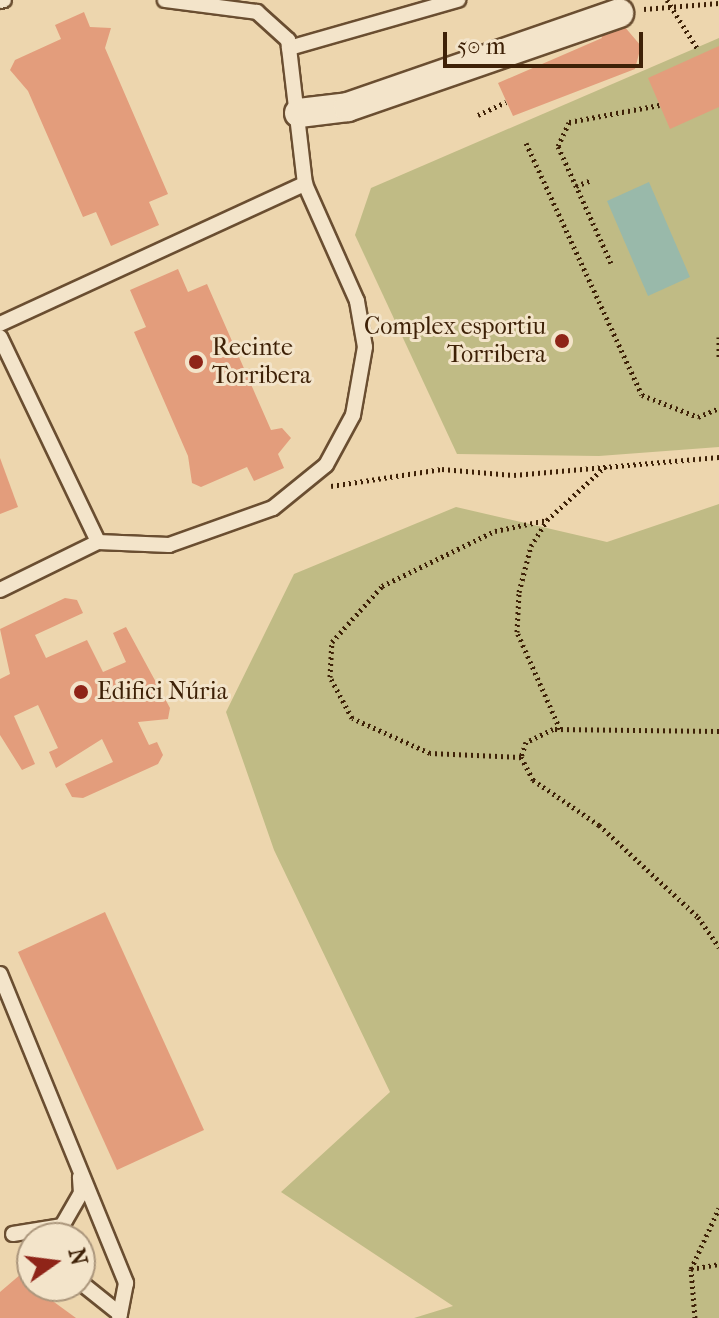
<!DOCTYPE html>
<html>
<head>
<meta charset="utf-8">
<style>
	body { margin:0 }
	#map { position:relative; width:719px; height:1318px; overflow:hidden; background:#edd6ae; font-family:"IM FELL French Canon",serif }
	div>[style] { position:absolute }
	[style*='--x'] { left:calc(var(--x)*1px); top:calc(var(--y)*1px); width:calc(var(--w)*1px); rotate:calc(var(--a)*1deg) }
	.green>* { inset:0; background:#c0bb85 }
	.water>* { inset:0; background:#99b9aa }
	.building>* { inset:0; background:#e39d7c }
	.path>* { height:5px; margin-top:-2.5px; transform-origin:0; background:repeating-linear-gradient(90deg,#3e2107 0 2px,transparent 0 6px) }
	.roads { filter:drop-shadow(2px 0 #6a4e31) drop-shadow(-2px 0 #6a4e31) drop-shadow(0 2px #6a4e31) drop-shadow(0 -2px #6a4e31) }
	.lane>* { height:14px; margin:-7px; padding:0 7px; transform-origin:7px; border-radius:7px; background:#f3e4ca }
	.street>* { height:28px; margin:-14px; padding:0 14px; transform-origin:14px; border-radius:14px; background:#f3e4ca }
	.dots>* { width:22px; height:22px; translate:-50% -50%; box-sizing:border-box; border:4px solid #f3e4ca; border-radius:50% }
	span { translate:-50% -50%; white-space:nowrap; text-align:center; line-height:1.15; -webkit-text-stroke:6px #f3e4ca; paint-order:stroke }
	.poi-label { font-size:24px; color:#3e2107 }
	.right { translate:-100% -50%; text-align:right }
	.left { translate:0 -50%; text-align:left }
	.north { position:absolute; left:16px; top:1222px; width:80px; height:80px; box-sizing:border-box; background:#f3e4ca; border:2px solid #ab967c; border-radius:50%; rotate:76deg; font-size:22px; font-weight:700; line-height:32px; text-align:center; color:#3e2107 }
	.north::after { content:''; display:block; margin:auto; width:28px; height:36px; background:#8f2418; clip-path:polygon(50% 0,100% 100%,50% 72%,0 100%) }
	.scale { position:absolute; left:443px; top:32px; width:200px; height:36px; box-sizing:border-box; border:4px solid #3e2107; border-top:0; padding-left:10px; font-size:24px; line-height:28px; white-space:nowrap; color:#3e2107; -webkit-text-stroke:6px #f3e4ca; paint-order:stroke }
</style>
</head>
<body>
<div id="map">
	<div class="green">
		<div style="clip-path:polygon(719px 38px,719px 447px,599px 456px,457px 454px,355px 235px,371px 188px)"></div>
		<div style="clip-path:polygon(719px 504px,719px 1318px,414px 1318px,453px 1306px,281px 1192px,390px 1092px,274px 850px,226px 712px,294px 574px,456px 507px,607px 542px)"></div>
	</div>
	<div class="water">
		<div style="clip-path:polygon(649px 182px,690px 277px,648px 296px,607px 201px)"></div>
	</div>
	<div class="building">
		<div style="clip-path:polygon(84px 12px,90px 27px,111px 28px,105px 48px,168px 194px,149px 202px,159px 225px,111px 246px,96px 212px,83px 217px,28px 91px,10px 70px,15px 60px,61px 39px,55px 25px)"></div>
		<div style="clip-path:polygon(624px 26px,641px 46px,635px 69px,513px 116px,498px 83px,602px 38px,599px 29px)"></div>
		<div style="clip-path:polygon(719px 46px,719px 107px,670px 129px,648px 78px)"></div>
		<div style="clip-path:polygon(178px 269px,188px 292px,207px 284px,271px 430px,282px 428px,291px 438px,278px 454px,284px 468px,254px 481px,247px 467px,201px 487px,192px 483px,188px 456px,134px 332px,146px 327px,130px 290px)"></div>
		<div style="clip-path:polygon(0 458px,18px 507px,0 514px)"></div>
		<div style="clip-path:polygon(65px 598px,77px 600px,83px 613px,35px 635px,46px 658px,87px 640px,103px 672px,126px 662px,113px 633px,126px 627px,170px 708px,168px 719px,138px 722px,149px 745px,157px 742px,163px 755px,158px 764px,83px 798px,72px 797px,65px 784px,113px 762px,102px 739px,56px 768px,49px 752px,58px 748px,38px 705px,14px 716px,35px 764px,22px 770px,0 735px,0 679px,10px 674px,0 629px)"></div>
		<div style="clip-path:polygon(105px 912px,204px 1130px,117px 1170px,18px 952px)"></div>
		<div style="clip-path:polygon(21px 1274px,32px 1286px,76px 1318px,0 1318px,0 1292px)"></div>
	</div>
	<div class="path">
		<div style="--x:667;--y:0;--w:57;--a:58"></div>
		<div style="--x:644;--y:9;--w:75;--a:-4.6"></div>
		<div style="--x:478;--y:115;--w:31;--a:-25"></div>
		<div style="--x:526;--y:143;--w:277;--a:65.3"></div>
		<div style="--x:642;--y:395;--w:60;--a:21.4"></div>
		<div style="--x:698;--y:417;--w:23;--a:-23"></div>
		<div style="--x:576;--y:186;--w:17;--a:-21"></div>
		<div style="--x:611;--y:263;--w:128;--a:-114.4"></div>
		<div style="--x:558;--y:146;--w:26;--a:-65"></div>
		<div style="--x:569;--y:122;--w:92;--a:-10.7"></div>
		<div style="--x:719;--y:337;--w:22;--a:90"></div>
		<div style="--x:331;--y:486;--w:112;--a:-8.7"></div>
		<div style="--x:442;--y:469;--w:72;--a:4.8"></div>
		<div style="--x:514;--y:475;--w:206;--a:-5"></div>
		<div style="--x:560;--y:729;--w:106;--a:-113.9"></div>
		<div style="--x:517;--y:632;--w:40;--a:-87.1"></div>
		<div style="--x:519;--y:592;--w:48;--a:-75.4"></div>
		<div style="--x:531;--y:546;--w:31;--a:-58"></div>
		<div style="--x:547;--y:520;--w:81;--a:-42.5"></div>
		<div style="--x:719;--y:731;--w:166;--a:-179.3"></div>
		<div style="--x:553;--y:729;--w:30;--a:154"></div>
		<div style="--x:526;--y:742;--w:16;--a:108"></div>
		<div style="--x:521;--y:757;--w:26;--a:62"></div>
		<div style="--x:533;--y:780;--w:80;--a:34.3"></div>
		<div style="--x:599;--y:825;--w:135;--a:42.9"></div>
		<div style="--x:698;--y:917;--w:37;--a:55"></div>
		<div style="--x:521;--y:757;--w:91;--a:-177.5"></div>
		<div style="--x:430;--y:753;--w:85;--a:-155.8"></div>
		<div style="--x:352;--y:718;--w:47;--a:-118.2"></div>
		<div style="--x:330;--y:677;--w:35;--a:-87"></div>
		<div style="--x:332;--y:642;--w:75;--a:-48.2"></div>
		<div style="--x:382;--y:586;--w:126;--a:-26"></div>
		<div style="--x:495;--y:531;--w:53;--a:-11.9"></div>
		<div style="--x:691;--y:1269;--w:28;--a:-10"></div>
		<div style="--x:695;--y:1318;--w:49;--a:-94.7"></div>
		<div style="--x:691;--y:1269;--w:67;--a:-65.3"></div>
	</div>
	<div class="roads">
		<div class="lane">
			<div style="--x:0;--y:1;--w:4;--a:-14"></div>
			<div style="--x:289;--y:48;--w:176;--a:-15.9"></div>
			<div style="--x:0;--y:324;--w:336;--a:-24.7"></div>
			<div style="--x:0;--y:337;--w:227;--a:64.4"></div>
			<div style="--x:0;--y:590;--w:109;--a:-26.1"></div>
			<div style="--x:98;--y:542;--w:71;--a:2.4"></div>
			<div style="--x:169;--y:545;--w:110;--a:-19.6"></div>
			<div style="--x:273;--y:508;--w:68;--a:-39.1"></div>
			<div style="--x:326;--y:465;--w:57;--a:-61.6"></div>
			<div style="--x:353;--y:415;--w:69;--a:-80"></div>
			<div style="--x:365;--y:347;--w:47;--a:-99.9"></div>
			<div style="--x:357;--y:301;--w:128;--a:-114"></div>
			<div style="--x:305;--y:184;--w:145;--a:-96.7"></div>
			<div style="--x:288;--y:40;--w:42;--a:-137.9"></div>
			<div style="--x:257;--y:12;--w:93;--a:-172.6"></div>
			<div style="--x:0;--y:974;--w:334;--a:67.8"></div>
			<div style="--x:126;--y:1283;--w:36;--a:101"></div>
			<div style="--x:13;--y:1234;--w:50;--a:-9.3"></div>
			<div style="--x:62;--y:1226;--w:38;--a:-60"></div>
			<div style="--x:81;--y:1193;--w:16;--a:-94"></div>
			<div style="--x:80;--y:1282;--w:51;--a:38.7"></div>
		</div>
		<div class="street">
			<div style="--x:299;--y:113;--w:49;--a:-7"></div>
			<div style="--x:348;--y:107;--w:287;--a:-19.1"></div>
		</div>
	</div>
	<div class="dots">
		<div style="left:562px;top:341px;background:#8f2418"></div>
		<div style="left:196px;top:362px;background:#8f2418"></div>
		<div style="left:81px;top:692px;background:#8f2418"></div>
	</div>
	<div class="poi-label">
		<span class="right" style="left:546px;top:341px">Complex esportiu<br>Torribera</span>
		<span class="left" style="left:212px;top:362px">Recinte<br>Torribera</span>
		<span class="left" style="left:97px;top:692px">Edifici Núria</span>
	</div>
	<div class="north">N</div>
	<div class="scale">50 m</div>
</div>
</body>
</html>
